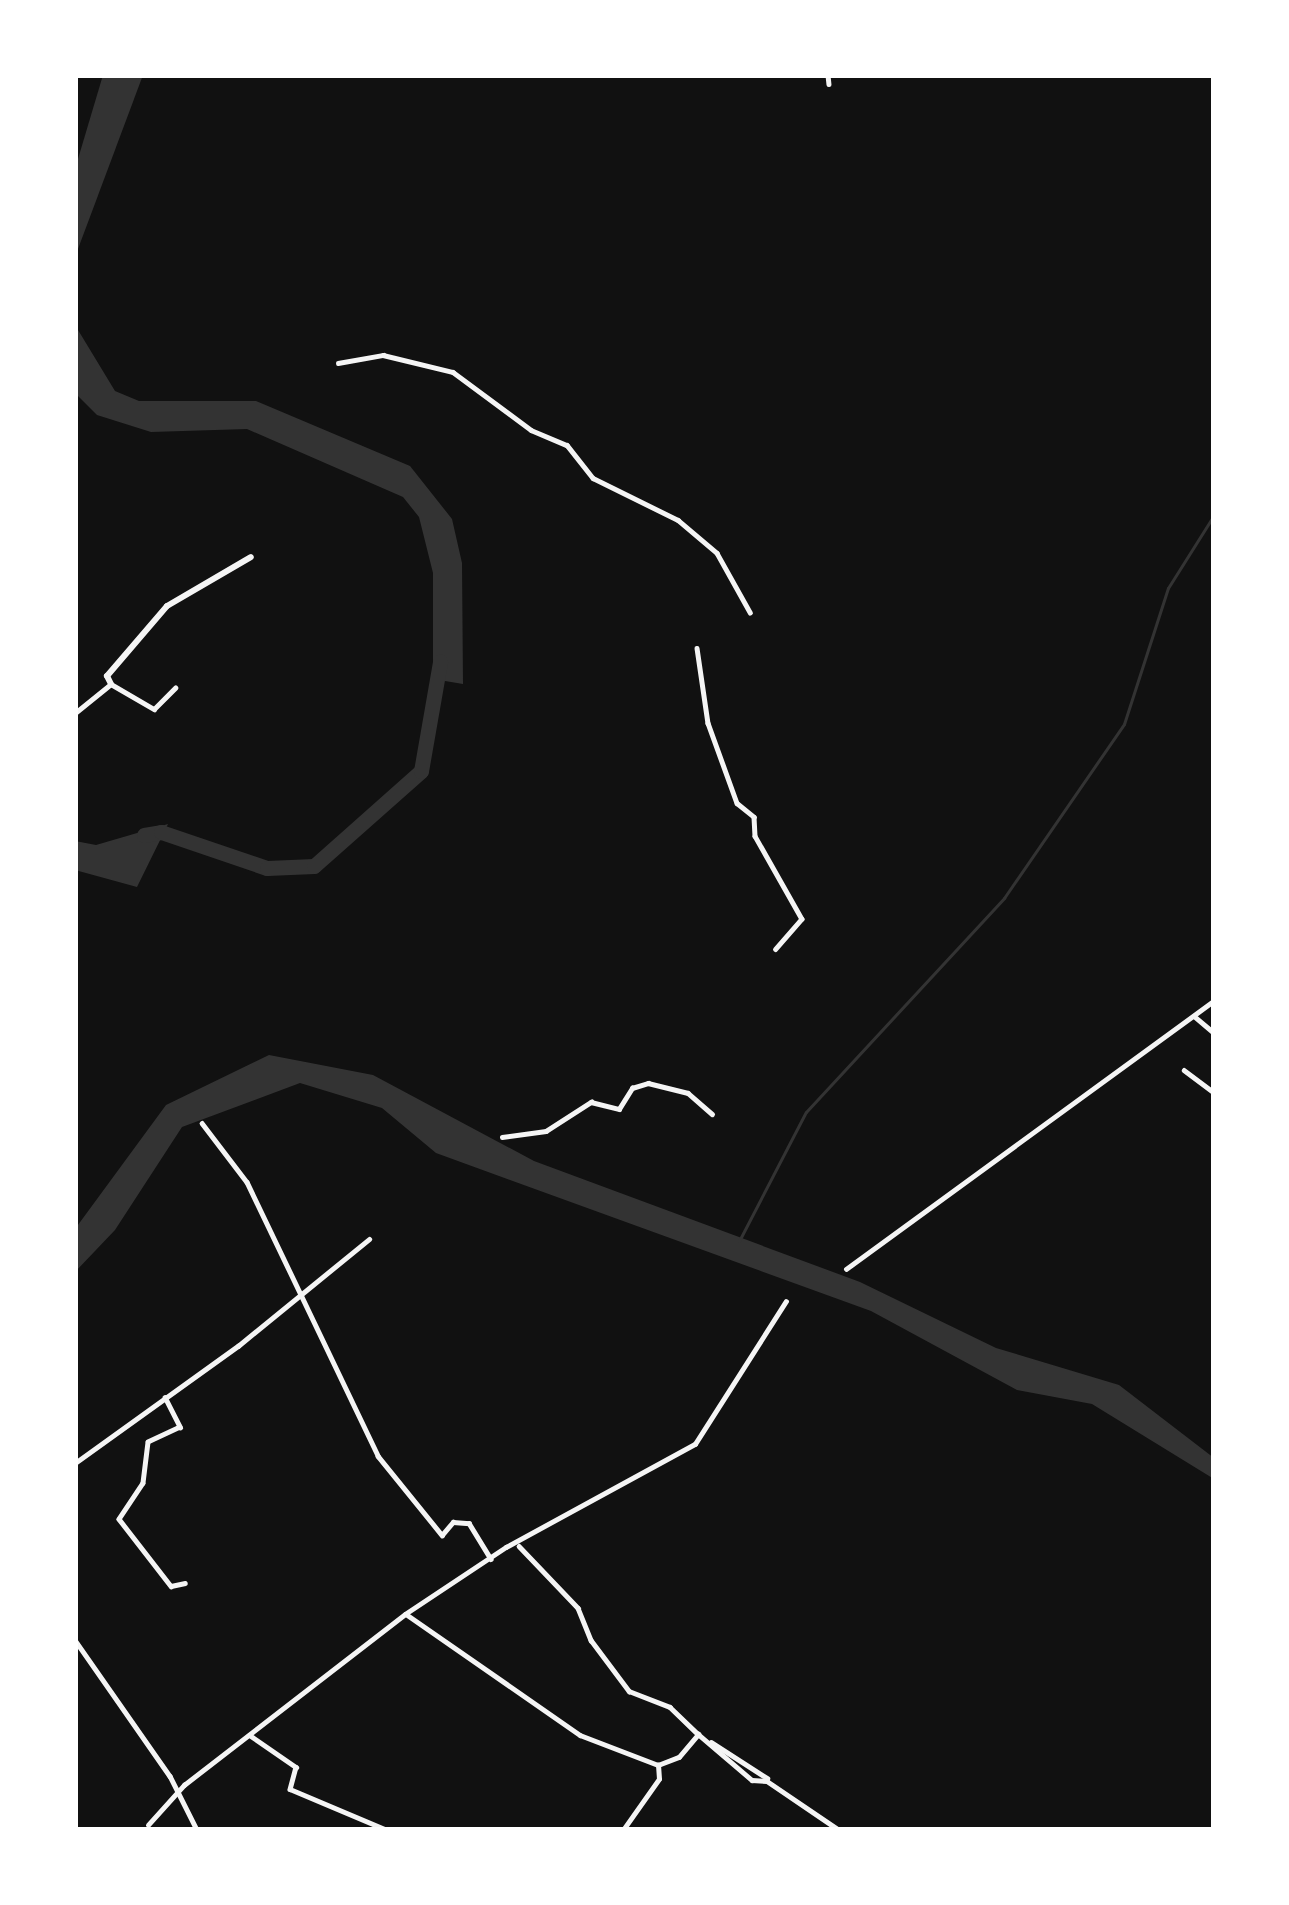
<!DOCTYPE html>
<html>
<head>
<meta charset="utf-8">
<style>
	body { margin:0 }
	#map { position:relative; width:1289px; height:1905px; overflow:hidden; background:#111; font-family:Raleway,sans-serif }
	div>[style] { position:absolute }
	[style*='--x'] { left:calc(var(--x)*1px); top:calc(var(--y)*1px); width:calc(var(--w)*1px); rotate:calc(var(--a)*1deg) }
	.water>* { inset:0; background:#333 }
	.stream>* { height:3px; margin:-1.5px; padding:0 1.5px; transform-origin:1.5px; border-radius:1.5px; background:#333 }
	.river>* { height:15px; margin:-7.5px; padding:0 7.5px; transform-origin:7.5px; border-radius:7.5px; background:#333 }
	.minor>* { height:4.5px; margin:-2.25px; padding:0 2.25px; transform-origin:2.25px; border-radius:2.25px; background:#f5f5f5 }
	.tertiary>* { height:6px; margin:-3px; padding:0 3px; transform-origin:3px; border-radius:3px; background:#f5f5f5 }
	span { translate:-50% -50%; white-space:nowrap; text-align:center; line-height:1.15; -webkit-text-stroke:10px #fff; paint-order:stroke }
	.frame { position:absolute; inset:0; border:78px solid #fff; pointer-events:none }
</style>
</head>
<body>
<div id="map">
	<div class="water">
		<div style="clip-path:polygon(103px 75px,143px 75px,75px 257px,75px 169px)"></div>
		<div style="clip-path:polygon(75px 325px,115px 391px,139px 401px,256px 401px,410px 466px,452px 519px,462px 563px,463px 684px,433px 679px,433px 573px,419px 517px,403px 497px,247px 429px,151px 432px,97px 415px,75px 393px)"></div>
		<div style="clip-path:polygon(168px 824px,137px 887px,75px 870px,75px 841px,96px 845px)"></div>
		<div style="clip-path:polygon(269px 1055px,373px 1075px,534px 1161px,860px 1282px,996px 1348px,1119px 1385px,1214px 1458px,1214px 1479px,1092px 1404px,1017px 1390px,871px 1311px,436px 1153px,382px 1108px,300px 1083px,182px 1127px,115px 1230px,75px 1272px,75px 1229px,166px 1105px)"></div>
	</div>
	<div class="stream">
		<div style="--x:739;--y:1241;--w:145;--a:-62.6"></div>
		<div style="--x:806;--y:1112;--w:292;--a:-47.2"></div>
		<div style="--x:1004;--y:898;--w:211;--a:-55.4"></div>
		<div style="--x:1124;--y:724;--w:143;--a:-72.1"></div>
		<div style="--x:1168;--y:588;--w:86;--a:-57.8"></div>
	</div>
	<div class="river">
		<div style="--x:144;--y:835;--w:17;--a:-10"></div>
		<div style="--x:161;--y:832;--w:112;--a:18.8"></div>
		<div style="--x:267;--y:868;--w:47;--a:-2.4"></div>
		<div style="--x:314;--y:866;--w:143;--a:-41.6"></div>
		<div style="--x:421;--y:771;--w:111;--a:-80.1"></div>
	</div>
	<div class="minor">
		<div style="--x:828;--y:75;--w:9;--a:84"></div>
		<div style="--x:338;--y:363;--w:46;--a:-10.1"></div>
		<div style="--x:383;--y:355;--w:72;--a:13.7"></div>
		<div style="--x:453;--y:372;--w:97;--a:36.6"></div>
		<div style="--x:531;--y:430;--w:39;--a:23"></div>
		<div style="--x:567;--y:445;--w:42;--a:51.8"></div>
		<div style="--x:593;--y:478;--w:95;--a:26.3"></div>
		<div style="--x:678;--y:520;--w:51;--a:40.2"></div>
		<div style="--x:717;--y:553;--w:68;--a:60.8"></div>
		<div style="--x:697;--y:648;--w:76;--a:81.7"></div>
		<div style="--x:708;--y:723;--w:85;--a:70.1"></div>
		<div style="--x:737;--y:803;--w:22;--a:39"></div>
		<div style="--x:754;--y:817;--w:19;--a:87"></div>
		<div style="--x:755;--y:836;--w:95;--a:60.5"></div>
		<div style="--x:802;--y:919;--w:40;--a:131"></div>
		<div style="--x:75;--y:713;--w:46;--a:-38.9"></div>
		<div style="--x:111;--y:684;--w:50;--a:30.2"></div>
		<div style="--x:154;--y:709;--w:30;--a:-45"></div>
		<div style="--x:1194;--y:1016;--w:26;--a:40"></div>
		<div style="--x:1184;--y:1070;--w:38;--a:37"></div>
		<div style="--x:202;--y:1123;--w:74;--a:52.7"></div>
		<div style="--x:247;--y:1182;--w:304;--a:64.4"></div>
		<div style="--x:378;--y:1456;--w:102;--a:51"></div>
		<div style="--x:442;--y:1535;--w:17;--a:-50"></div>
		<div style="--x:453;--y:1522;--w:16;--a:4"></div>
		<div style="--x:469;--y:1523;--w:42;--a:58.6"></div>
		<div style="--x:502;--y:1137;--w:44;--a:-7.8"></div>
		<div style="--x:546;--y:1131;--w:54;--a:-32.8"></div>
		<div style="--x:591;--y:1102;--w:29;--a:14"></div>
		<div style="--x:619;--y:1109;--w:25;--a:-58"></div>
		<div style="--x:632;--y:1088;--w:17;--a:-17"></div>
		<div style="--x:648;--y:1083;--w:41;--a:14"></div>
		<div style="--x:688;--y:1093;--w:32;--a:41"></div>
		<div style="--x:846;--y:1269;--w:455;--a:-36.1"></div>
		<div style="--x:165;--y:1397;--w:34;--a:63"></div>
		<div style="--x:180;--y:1427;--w:35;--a:155"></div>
		<div style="--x:148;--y:1442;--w:41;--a:97"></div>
		<div style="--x:143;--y:1483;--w:43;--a:123.7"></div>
		<div style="--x:119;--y:1519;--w:85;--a:52.2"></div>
		<div style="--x:171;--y:1586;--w:14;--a:-12"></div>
		<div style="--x:75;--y:1463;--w:201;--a:-35.7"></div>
		<div style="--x:238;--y:1346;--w:169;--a:-39.2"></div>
		<div style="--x:519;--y:1546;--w:86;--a:46.4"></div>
		<div style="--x:578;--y:1608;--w:35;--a:68"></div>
		<div style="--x:591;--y:1640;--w:64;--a:53.3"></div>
		<div style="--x:629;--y:1691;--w:44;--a:21.3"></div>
		<div style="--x:670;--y:1707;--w:39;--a:44"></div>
		<div style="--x:406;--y:1614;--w:212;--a:34.8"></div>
		<div style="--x:580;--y:1735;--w:84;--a:21"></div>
		<div style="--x:658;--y:1765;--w:22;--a:-21"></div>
		<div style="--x:679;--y:1757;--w:30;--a:-50"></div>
		<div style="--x:698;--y:1734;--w:71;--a:40.4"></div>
		<div style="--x:752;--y:1780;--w:15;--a:4"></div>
		<div style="--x:767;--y:1781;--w:87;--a:34.2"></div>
		<div style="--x:75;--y:1640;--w:166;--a:55.1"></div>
		<div style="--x:170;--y:1776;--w:60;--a:63.4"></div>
		<div style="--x:251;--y:1736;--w:55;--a:34.6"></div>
		<div style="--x:296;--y:1767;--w:23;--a:105"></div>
		<div style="--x:290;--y:1789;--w:105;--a:22.9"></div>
		<div style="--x:711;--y:1742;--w:67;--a:32.7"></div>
		<div style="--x:148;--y:1825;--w:54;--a:-48"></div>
		<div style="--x:184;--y:1785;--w:279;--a:-37.7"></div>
		<div style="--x:405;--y:1614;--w:121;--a:-33.6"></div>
		<div style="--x:506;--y:1547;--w:215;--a:-28.6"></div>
		<div style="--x:695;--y:1444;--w:169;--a:-57.5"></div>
		<div style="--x:623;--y:1830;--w:62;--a:-54.8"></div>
		<div style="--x:659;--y:1779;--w:14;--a:-94"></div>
	</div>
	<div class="tertiary">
		<div style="--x:111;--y:684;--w:9;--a:-117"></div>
		<div style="--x:107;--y:676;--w:92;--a:-49.4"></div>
		<div style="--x:167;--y:606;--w:97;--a:-30.3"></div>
	</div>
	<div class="frame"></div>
</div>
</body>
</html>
